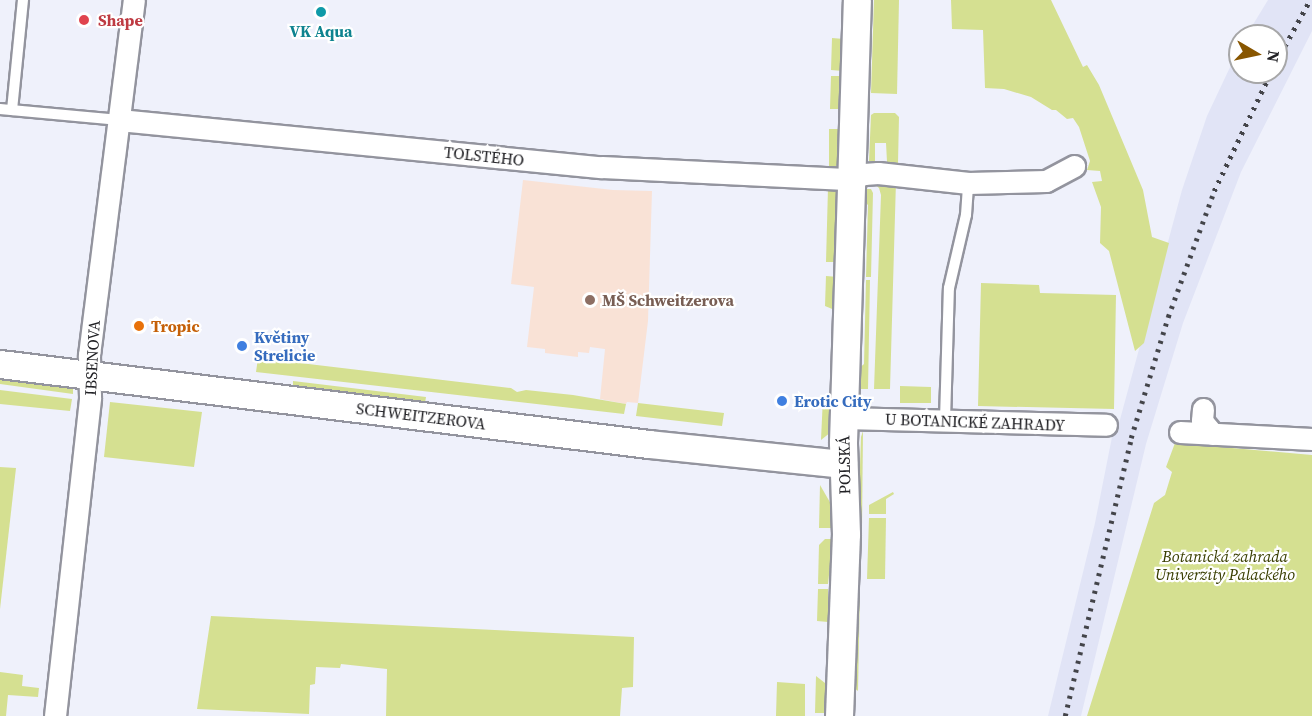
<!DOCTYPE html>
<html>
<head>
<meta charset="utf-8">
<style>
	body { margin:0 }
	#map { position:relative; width:1312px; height:716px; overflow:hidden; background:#eff1fb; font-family:"Source Serif 4",serif }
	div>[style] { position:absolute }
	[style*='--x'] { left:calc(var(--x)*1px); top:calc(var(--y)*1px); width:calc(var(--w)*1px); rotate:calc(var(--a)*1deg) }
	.built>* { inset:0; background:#e1e4f6 }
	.education>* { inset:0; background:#f9e2d6 }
	.green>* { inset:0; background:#d5e091 }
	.roads { filter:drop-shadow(2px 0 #93949e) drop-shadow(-2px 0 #93949e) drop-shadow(0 2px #93949e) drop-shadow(0 -2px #93949e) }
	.service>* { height:10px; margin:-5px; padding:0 5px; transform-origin:5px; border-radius:5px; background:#fff }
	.minor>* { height:21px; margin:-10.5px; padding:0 10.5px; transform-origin:10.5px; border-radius:10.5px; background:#fff }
	.tertiary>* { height:27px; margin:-13.5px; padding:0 13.5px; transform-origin:13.5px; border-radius:13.5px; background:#fff }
	.rail>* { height:4.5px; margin-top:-2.25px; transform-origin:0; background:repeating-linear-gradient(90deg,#434449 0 3px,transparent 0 9px) }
	.dots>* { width:16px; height:16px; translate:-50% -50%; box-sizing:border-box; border:3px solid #fff; border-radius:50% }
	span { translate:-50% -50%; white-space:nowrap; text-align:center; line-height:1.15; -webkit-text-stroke:4.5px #fff; paint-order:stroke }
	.health-label { font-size:16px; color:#be3a42; font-weight:700 }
	.left { translate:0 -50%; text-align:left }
	.culture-label { font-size:16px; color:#0d838f; font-weight:700 }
	.street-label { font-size:16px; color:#222226 }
	.education-label { font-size:16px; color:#785e54; font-weight:700 }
	.food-label { font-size:16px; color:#c56008; font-weight:700 }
	.shop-label { font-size:16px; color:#366cbe; font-weight:700 }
	.park-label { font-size:16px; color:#393e00; font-style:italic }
	.north { position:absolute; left:1228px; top:24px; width:60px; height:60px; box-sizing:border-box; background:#fff; border:2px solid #a7a7a8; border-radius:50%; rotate:99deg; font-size:16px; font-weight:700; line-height:24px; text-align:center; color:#222226 }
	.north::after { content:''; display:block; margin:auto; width:21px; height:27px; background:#885600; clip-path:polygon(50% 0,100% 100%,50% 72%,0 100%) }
</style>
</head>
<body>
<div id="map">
	<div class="built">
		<div style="clip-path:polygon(1268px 0,1312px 0,1312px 31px,1241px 172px,1183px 323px,1146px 444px,1081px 716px,1048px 716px,1095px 523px,1112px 437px,1118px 427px,1182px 190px,1207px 116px,1240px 46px,1240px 72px,1276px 72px,1276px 36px,1246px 36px)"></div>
	</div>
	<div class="education">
		<div style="clip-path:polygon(523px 180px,613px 190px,652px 191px,648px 321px,638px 403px,627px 402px,626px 404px,600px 399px,605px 349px,590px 347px,589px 353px,578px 352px,578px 357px,545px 353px,545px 349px,527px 347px,534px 287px,511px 284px)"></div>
	</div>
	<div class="green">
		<div style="clip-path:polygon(874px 0,899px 0,897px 94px,871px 93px)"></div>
		<div style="clip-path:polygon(951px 0,1051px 0,1083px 67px,1087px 65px,1099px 85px,1143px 190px,1152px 237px,1169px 243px,1144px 343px,1135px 351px,1109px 251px,1100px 243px,1101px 207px,1092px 182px,1102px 181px,1100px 171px,1087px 170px,1090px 161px,1079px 127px,1073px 118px,1067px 119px,1056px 110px,1052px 110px,1031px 97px,1004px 89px,985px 88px,983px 30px,952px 29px)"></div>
		<div style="clip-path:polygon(832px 38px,844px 39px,843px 71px,831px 70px)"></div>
		<div style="clip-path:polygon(831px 76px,843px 76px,842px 109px,830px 109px)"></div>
		<div style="clip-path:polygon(874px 113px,895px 113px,899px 117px,898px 163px,887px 162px,886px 143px,875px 143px,875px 161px,869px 161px,871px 115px)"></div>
		<div style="clip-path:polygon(829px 129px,842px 129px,840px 162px,836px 166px,829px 166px)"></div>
		<div style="clip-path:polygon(896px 181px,890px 389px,874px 389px,881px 195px,879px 188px,873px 183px)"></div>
		<div style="clip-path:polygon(828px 188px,835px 190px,839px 196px,838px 262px,826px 262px)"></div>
		<div style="clip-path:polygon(862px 189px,871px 189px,873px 193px,871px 277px,866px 277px,868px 205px,861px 198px)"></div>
		<div style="clip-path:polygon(826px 276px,838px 277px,837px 311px,825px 306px)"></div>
		<div style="clip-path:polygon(866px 280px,870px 280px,868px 389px,856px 389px,857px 370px,864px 364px)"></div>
		<div style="clip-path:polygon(981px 283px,1039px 285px,1040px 293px,1116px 295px,1114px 409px,978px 406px)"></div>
		<div style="clip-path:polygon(258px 358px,511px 388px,517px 392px,526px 390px,573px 395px,626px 404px,624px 414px,256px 372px)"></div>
		<div style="clip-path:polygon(0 377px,67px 385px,73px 388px,73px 394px,0 384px)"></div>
		<div style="clip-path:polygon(293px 381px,426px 397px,425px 403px,293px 388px)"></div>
		<div style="clip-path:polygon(900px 386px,931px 387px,931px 403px,900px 403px)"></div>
		<div style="clip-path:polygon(0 390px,72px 399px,70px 411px,0 404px)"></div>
		<div style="clip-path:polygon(823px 397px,834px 398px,831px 432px,821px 440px)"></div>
		<div style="clip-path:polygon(110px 402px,202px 412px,194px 467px,104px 457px)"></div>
		<div style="clip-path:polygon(638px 403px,724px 413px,722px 426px,636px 416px)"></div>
		<div style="clip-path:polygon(863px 431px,862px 526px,858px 529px,861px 437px)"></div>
		<div style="clip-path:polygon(1175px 443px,1312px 455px,1312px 716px,1087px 716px,1154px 503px,1165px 495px,1172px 472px,1166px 467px)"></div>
		<div style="clip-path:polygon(0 467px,16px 468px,0 609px)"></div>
		<div style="clip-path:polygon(820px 485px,831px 504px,834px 528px,819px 528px)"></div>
		<div style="clip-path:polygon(893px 492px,894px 494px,886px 499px,886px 514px,869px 514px,869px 505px)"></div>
		<div style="clip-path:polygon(869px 518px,886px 518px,885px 579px,867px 579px)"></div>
		<div style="clip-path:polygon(825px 539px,833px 539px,828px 584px,818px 584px,819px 545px)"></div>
		<div style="clip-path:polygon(860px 587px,858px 691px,854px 688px,857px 589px)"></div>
		<div style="clip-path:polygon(818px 589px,828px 589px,828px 622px,817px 621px)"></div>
		<div style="clip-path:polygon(211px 616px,634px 637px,633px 687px,622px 688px,620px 716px,386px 716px,387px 669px,341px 664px,340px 668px,316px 667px,315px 684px,310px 685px,309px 714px,197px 709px)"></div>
		<div style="clip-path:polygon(0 672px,23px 675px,22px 686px,39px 688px,38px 697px,8px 695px,6px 716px,0 716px)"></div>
		<div style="clip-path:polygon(816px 676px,825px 683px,827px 690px,827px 713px,815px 713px)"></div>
		<div style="clip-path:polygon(777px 682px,805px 684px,805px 716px,776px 716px)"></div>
	</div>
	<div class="roads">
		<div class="service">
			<div style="--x:0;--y:109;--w:120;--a:5.3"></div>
			<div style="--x:12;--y:110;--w:111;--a:-84.3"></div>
			<div style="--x:945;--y:420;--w:132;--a:-88.3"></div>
			<div style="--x:949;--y:288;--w:75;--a:-76.9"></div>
			<div style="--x:966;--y:215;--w:32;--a:-86"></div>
		</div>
		<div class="minor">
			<div style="--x:119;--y:120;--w:485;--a:5.6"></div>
			<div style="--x:602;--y:167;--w:249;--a:2.8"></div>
			<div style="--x:851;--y:179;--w:14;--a:-21"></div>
			<div style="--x:864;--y:174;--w:14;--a:-4"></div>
			<div style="--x:878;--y:173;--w:91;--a:6.3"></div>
			<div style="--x:968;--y:183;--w:78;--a:-1.5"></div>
			<div style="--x:1046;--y:181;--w:32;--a:-28"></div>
			<div style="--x:1203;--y:409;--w:12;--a:95"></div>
			<div style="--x:1202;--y:421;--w:17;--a:50"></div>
			<div style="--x:844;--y:418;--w:262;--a:1.5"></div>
			<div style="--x:1180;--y:432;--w:132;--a:3"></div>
			<div style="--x:55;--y:716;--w:321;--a:-83.7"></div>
			<div style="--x:90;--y:397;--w:42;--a:-91.4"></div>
			<div style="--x:89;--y:355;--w:358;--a:-82.8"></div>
		</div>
		<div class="tertiary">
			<div style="--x:0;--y:364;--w:654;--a:7.03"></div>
			<div style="--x:649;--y:444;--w:195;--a:5.9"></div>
			<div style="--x:839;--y:716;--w:182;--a:-87.8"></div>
			<div style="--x:846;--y:534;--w:92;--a:-91.9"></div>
			<div style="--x:843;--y:442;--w:442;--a:-88.2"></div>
		</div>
	</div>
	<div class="rail">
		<div style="--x:1276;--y:62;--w:71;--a:-61.3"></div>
		<div style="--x:1065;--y:716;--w:286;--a:-76.6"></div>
		<div style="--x:1131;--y:438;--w:127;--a:-73"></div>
		<div style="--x:1168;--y:317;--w:134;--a:-69.9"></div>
		<div style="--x:1214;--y:191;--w:132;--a:-64.4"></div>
	</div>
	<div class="dots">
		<div style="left:321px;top:12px;background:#0f9aa8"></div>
		<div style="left:84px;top:20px;background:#e0444e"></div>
		<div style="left:590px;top:300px;background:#8d6e63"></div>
		<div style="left:139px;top:326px;background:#e8710a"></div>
		<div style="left:242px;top:346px;background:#3f7fe0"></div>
		<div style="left:782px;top:401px;background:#3f7fe0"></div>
	</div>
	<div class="health-label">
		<span class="left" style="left:98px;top:20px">Shape</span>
	</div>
	<div class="culture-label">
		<span style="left:321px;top:31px">VK Aqua</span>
	</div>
	<div class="street-label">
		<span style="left:484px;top:156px;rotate:6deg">TOLSTÉHO</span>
		<span style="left:92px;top:358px;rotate:-87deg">IBSENOVA</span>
		<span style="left:421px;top:416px;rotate:7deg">SCHWEITZEROVA</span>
		<span style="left:975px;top:422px;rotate:2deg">U BOTANICKÉ ZAHRADY</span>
		<span style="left:844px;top:465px;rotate:-91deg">POLSKÁ</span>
	</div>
	<div class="education-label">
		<span class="left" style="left:602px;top:300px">MŠ Schweitzerova</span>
	</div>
	<div class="food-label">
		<span class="left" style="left:151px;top:326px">Tropic</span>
	</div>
	<div class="shop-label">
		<span class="left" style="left:254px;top:346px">Květiny<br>Strelicie</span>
		<span class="left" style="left:794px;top:401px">Erotic City</span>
	</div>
	<div class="park-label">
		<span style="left:1225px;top:565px">Botanická zahrada<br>Univerzity Palackého</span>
	</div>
	<div class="north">N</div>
</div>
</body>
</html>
